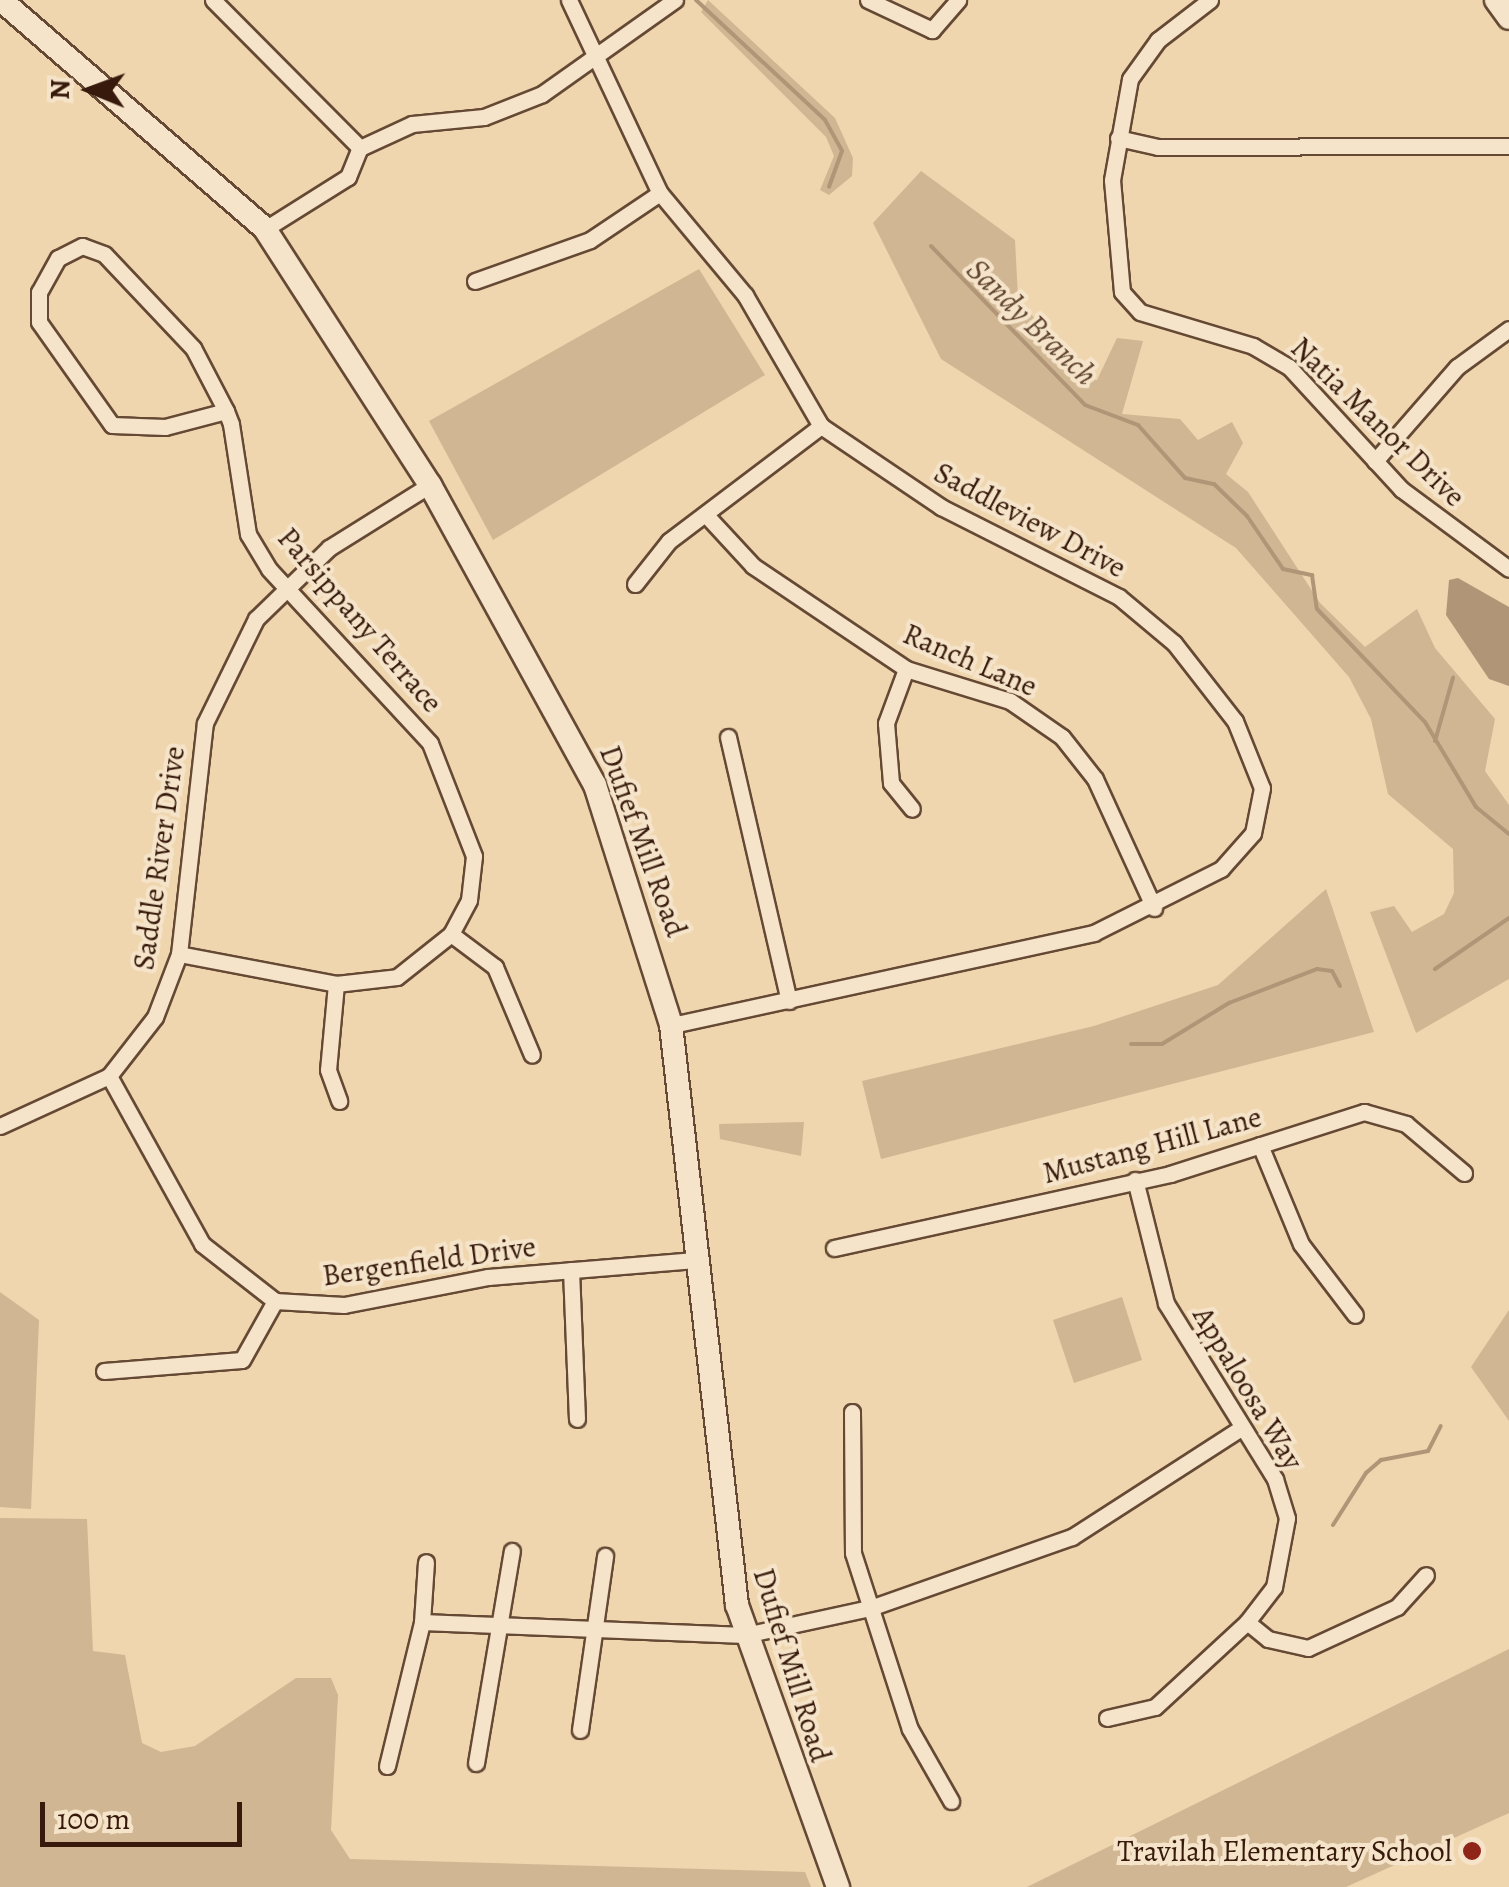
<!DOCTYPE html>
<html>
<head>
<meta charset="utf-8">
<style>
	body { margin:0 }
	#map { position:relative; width:1509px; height:1887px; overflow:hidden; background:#efd6ae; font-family:Alegreya,serif }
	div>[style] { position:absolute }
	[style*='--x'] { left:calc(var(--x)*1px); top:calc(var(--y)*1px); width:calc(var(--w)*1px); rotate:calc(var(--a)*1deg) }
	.green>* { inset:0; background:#d0b692 }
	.water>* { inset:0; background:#b09677 }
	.stream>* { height:4px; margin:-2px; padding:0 2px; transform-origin:2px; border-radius:2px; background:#b09677 }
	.roads { filter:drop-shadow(2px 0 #654934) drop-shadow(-2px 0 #654934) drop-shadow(0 2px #654934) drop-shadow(0 -2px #654934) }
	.minor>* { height:15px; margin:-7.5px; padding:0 7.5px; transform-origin:7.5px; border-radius:7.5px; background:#f5e4ca }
	.secondary>* { height:22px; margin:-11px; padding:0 11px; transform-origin:11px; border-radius:11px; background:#f5e4ca }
	.dots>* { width:28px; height:28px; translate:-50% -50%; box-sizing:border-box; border:5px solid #f5e4ca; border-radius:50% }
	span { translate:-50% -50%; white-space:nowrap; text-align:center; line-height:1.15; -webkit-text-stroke:8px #f5e4ca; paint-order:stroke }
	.street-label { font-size:30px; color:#371a0b }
	.poi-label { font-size:30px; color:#371a0b }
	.right { translate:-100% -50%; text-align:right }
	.water-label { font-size:32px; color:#614531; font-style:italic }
	.north { position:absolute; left:40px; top:40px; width:100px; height:100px; -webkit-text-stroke:8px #f5e4ca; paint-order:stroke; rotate:271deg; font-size:28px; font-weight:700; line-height:40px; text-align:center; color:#371a0b }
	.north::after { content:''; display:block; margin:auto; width:35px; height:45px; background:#371a0b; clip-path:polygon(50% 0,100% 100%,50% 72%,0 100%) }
	.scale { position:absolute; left:40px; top:1802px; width:202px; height:45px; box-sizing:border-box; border:5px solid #371a0b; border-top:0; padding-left:12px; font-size:30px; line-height:35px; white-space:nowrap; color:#371a0b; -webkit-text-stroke:8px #f5e4ca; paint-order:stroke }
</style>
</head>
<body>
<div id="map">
	<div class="green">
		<div style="clip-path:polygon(708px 0,835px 118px,853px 158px,852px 176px,829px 195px,820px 190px,834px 156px,826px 137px,701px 12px)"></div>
		<div style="clip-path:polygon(921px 171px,1015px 240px,1018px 298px,1083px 378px,1097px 380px,1117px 338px,1143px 341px,1122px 414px,1180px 419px,1198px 440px,1232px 422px,1243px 443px,1226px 474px,1248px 492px,1320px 603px,1365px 647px,1417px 609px,1435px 648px,1495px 719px,1485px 771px,1509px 805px,1509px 979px,1416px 1033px,1370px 912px,1394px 906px,1412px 932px,1444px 914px,1454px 893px,1453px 849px,1388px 794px,1371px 719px,1349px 677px,1236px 548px,941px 359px,873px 223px)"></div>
		<div style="clip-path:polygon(699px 269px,765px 375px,493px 540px,429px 421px)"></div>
		<div style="clip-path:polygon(1326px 889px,1374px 1032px,881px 1159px,862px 1081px,1094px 1026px,1218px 985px)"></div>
		<div style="clip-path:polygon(804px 1122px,801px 1156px,720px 1139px,719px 1124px)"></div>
		<div style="clip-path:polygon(0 1292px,39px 1320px,31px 1509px,0 1507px)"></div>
		<div style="clip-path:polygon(1122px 1297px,1142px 1360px,1074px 1383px,1053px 1320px)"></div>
		<div style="clip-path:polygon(1509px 1310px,1509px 1421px,1471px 1367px)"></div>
		<div style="clip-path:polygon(0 1518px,87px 1519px,93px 1651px,125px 1655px,142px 1743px,161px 1752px,195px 1746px,296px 1678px,331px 1678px,338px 1695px,331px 1830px,350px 1859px,805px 1872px,811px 1887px,0 1887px)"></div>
		<div style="clip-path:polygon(1509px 1649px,1509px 1813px,1346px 1887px,1027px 1887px)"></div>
	</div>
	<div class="water">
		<div style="clip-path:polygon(1458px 578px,1509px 607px,1509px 686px,1489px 679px,1446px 615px,1449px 580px)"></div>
	</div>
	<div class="stream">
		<div style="--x:696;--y:0;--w:176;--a:42.9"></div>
		<div style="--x:825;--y:120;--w:35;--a:61"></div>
		<div style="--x:842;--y:151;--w:38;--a:110"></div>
		<div style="--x:931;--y:246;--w:221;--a:45.9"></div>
		<div style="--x:1085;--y:405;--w:57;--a:20.7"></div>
		<div style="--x:1138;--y:425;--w:71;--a:48.4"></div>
		<div style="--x:1185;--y:478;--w:30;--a:12"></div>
		<div style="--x:1214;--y:484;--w:46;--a:44.1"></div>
		<div style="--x:1247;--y:516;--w:64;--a:55.8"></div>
		<div style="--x:1283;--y:569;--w:30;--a:12"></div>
		<div style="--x:1312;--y:575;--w:34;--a:82"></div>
		<div style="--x:1317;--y:609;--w:156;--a:46.3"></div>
		<div style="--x:1425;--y:722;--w:99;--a:59"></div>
		<div style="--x:1476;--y:807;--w:43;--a:39.3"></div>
		<div style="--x:1435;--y:741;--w:66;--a:-74.1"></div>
		<div style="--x:1435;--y:969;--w:90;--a:-34.6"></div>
		<div style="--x:1131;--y:1044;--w:31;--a:0"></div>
		<div style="--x:1162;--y:1044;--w:79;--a:-31.5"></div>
		<div style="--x:1229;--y:1003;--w:94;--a:-21.1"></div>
		<div style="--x:1317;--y:969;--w:15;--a:8"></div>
		<div style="--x:1332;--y:971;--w:17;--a:62"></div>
		<div style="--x:1333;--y:1525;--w:62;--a:-57.6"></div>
		<div style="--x:1366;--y:1473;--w:20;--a:-41"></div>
		<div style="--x:1381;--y:1460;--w:48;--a:-10.8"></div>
		<div style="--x:1428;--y:1451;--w:28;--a:-63"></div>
	</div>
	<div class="roads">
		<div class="minor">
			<div style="--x:213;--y:0;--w:209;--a:45.2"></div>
			<div style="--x:569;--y:0;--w:213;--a:64.8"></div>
			<div style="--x:660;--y:193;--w:133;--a:50.2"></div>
			<div style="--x:745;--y:295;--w:151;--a:59.9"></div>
			<div style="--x:821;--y:426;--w:145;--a:34"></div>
			<div style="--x:941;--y:507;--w:199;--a:26.8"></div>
			<div style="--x:1119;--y:597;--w:72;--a:39.9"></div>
			<div style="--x:1174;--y:643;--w:99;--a:52"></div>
			<div style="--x:1235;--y:721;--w:72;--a:68.1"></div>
			<div style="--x:1262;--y:788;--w:46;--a:101.3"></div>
			<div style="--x:1253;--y:833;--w:48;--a:131.6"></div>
			<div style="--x:1221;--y:869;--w:142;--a:153.3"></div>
			<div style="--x:1094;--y:933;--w:433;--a:167.7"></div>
			<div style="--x:868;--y:0;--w:71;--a:25.1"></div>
			<div style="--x:932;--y:30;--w:40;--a:-49"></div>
			<div style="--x:1210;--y:0;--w:66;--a:142.4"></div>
			<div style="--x:1158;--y:40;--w:48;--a:125.7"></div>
			<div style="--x:1130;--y:79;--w:103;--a:100.1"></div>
			<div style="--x:1112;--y:180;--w:112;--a:84.9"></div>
			<div style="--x:1122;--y:292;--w:27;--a:48"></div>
			<div style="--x:1140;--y:312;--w:118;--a:16.7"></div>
			<div style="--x:1253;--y:346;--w:42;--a:30.3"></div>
			<div style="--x:1289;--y:367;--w:166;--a:47.4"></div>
			<div style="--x:1401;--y:489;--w:134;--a:36.5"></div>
			<div style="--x:1118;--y:138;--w:41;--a:12.7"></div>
			<div style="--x:1158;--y:147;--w:351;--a:-0.2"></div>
			<div style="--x:265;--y:229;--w:98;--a:-32.1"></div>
			<div style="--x:348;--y:177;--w:31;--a:-68"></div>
			<div style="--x:360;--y:148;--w:57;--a:-24.8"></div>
			<div style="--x:412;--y:124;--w:72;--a:-5.6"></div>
			<div style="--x:484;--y:117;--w:62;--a:-21.6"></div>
			<div style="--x:542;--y:94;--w:163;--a:-35.3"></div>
			<div style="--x:475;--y:281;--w:122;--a:-19.6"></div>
			<div style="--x:590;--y:240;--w:84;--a:-33.9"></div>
			<div style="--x:1375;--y:461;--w:125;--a:-48.9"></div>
			<div style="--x:1457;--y:367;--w:64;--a:-36.2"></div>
			<div style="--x:706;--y:515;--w:69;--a:47.3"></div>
			<div style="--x:753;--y:566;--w:184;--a:33.9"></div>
			<div style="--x:906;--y:669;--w:109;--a:17.1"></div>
			<div style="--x:1010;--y:701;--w:63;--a:34.7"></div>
			<div style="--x:1062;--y:737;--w:53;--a:51.8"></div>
			<div style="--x:1095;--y:779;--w:142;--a:65.4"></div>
			<div style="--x:635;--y:584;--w:55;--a:-51.7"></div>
			<div style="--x:669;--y:541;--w:191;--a:-37.1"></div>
			<div style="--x:906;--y:669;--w:58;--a:110.3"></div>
			<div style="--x:886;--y:723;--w:60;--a:85.2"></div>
			<div style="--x:891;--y:783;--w:33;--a:51"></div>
			<div style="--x:728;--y:737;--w:271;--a:77"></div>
			<div style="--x:451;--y:934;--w:55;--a:36.9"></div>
			<div style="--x:495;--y:967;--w:95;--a:67.2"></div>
			<div style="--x:179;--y:954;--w:160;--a:10.8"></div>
			<div style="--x:336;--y:984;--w:61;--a:-6.5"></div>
			<div style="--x:397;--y:977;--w:69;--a:-38.5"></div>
			<div style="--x:451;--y:934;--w:38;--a:-62"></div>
			<div style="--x:469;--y:900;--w:44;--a:-83.5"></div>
			<div style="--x:474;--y:856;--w:121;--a:-111.3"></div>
			<div style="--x:430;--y:743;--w:237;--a:-132.8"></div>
			<div style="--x:269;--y:569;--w:41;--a:-121"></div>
			<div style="--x:248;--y:534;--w:111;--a:-98.8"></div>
			<div style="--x:231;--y:424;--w:14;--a:-111"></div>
			<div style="--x:226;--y:411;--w:71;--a:-117.6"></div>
			<div style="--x:193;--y:348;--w:129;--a:-133.4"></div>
			<div style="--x:104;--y:254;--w:23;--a:-160"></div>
			<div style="--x:82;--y:246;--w:27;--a:153"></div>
			<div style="--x:58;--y:258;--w:39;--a:119"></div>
			<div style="--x:39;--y:292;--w:30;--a:90"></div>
			<div style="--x:39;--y:322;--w:126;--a:54.7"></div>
			<div style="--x:112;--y:425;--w:53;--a:2.2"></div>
			<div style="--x:165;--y:427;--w:63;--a:-14.7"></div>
			<div style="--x:336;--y:984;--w:86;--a:95.3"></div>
			<div style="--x:328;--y:1070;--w:33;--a:70"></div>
			<div style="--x:109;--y:1076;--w:192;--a:61"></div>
			<div style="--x:202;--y:1244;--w:93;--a:38"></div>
			<div style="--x:275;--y:1301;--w:69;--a:3.3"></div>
			<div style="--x:344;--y:1305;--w:147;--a:-11"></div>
			<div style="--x:488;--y:1277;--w:208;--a:-4.7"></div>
			<div style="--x:0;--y:1126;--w:120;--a:-24.6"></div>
			<div style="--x:109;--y:1076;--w:75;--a:-52.1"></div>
			<div style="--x:155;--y:1017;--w:67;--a:-69.1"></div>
			<div style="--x:179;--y:954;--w:232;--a:-83.6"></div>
			<div style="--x:205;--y:723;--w:116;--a:-63.9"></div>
			<div style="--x:256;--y:619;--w:102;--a:-44.2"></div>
			<div style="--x:329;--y:548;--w:119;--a:-32"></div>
			<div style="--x:1260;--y:1145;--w:107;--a:67.5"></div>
			<div style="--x:1301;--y:1244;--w:89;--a:52.7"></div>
			<div style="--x:834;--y:1248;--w:344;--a:-12.4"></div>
			<div style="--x:1170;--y:1174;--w:204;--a:-17.7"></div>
			<div style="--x:1364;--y:1112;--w:44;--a:15.9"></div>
			<div style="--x:1406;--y:1124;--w:76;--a:40.2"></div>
			<div style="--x:571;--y:1270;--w:149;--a:87.7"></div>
			<div style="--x:104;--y:1371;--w:138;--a:-4.6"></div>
			<div style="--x:242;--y:1360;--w:68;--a:-60.8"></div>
			<div style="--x:852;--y:1412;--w:141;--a:89.6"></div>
			<div style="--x:853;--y:1553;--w:185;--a:72.1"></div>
			<div style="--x:910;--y:1729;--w:83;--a:60.3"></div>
			<div style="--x:422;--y:1622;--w:323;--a:2.3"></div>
			<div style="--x:745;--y:1635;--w:128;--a:-12.2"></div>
			<div style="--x:870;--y:1608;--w:214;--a:-19.4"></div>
			<div style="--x:1072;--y:1537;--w:201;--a:-32.8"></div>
			<div style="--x:1247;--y:1622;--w:27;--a:39"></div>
			<div style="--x:1268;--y:1639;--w:41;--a:12.7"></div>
			<div style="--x:1308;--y:1648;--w:98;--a:-24.7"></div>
			<div style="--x:1397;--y:1607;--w:43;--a:-47.8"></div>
			<div style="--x:1107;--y:1718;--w:49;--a:-12.9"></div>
			<div style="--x:1155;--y:1707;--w:125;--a:-42.7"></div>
			<div style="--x:1247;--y:1622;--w:44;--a:-52.4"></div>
			<div style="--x:1274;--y:1587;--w:70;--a:-79.3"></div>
			<div style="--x:1287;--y:1518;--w:41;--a:-107.1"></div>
			<div style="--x:1275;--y:1479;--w:207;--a:-121.8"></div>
			<div style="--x:1166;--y:1303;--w:127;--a:-104.1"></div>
			<div style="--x:580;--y:1730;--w:176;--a:-81.8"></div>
			<div style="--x:476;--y:1763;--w:215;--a:-80.4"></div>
			<div style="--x:387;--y:1766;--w:148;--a:-76.3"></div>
			<div style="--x:422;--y:1622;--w:60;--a:-86.2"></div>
		</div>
		<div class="secondary">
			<div style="--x:1;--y:0;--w:349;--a:40.9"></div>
			<div style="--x:265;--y:229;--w:305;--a:57.2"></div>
			<div style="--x:430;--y:485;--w:342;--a:61.2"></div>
			<div style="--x:595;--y:785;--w:252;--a:72.4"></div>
			<div style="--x:671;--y:1025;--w:584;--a:83.51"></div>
			<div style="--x:737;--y:1605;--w:300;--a:70.3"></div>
			<div style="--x:1496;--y:0;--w:22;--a:54"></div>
		</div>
	</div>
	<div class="dots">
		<div style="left:1472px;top:1851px;background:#8f2418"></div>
	</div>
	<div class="street-label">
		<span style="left:1378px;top:422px;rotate:44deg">Natia Manor Drive</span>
		<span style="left:1030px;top:520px;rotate:28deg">Saddleview Drive</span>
		<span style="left:360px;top:620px;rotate:49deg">Parsippany Terrace</span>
		<span style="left:970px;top:660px;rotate:23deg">Ranch Lane</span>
		<span style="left:643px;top:841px;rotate:70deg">Dufief Mill Road</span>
		<span style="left:159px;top:858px;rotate:-82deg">Saddle River Drive</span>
		<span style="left:1152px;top:1145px;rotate:-15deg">Mustang Hill Lane</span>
		<span style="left:429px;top:1261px;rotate:-8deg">Bergenfield Drive</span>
		<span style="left:1248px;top:1388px;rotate:59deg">Appaloosa Way</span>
		<span style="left:792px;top:1665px;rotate:73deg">Dufief Mill Road</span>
	</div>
	<div class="poi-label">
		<span class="right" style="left:1452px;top:1851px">Travilah Elementary School</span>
	</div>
	<div class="water-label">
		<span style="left:1032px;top:322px;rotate:44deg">Sandy Branch</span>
	</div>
	<div class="north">N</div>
	<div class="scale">100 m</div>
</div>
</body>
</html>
